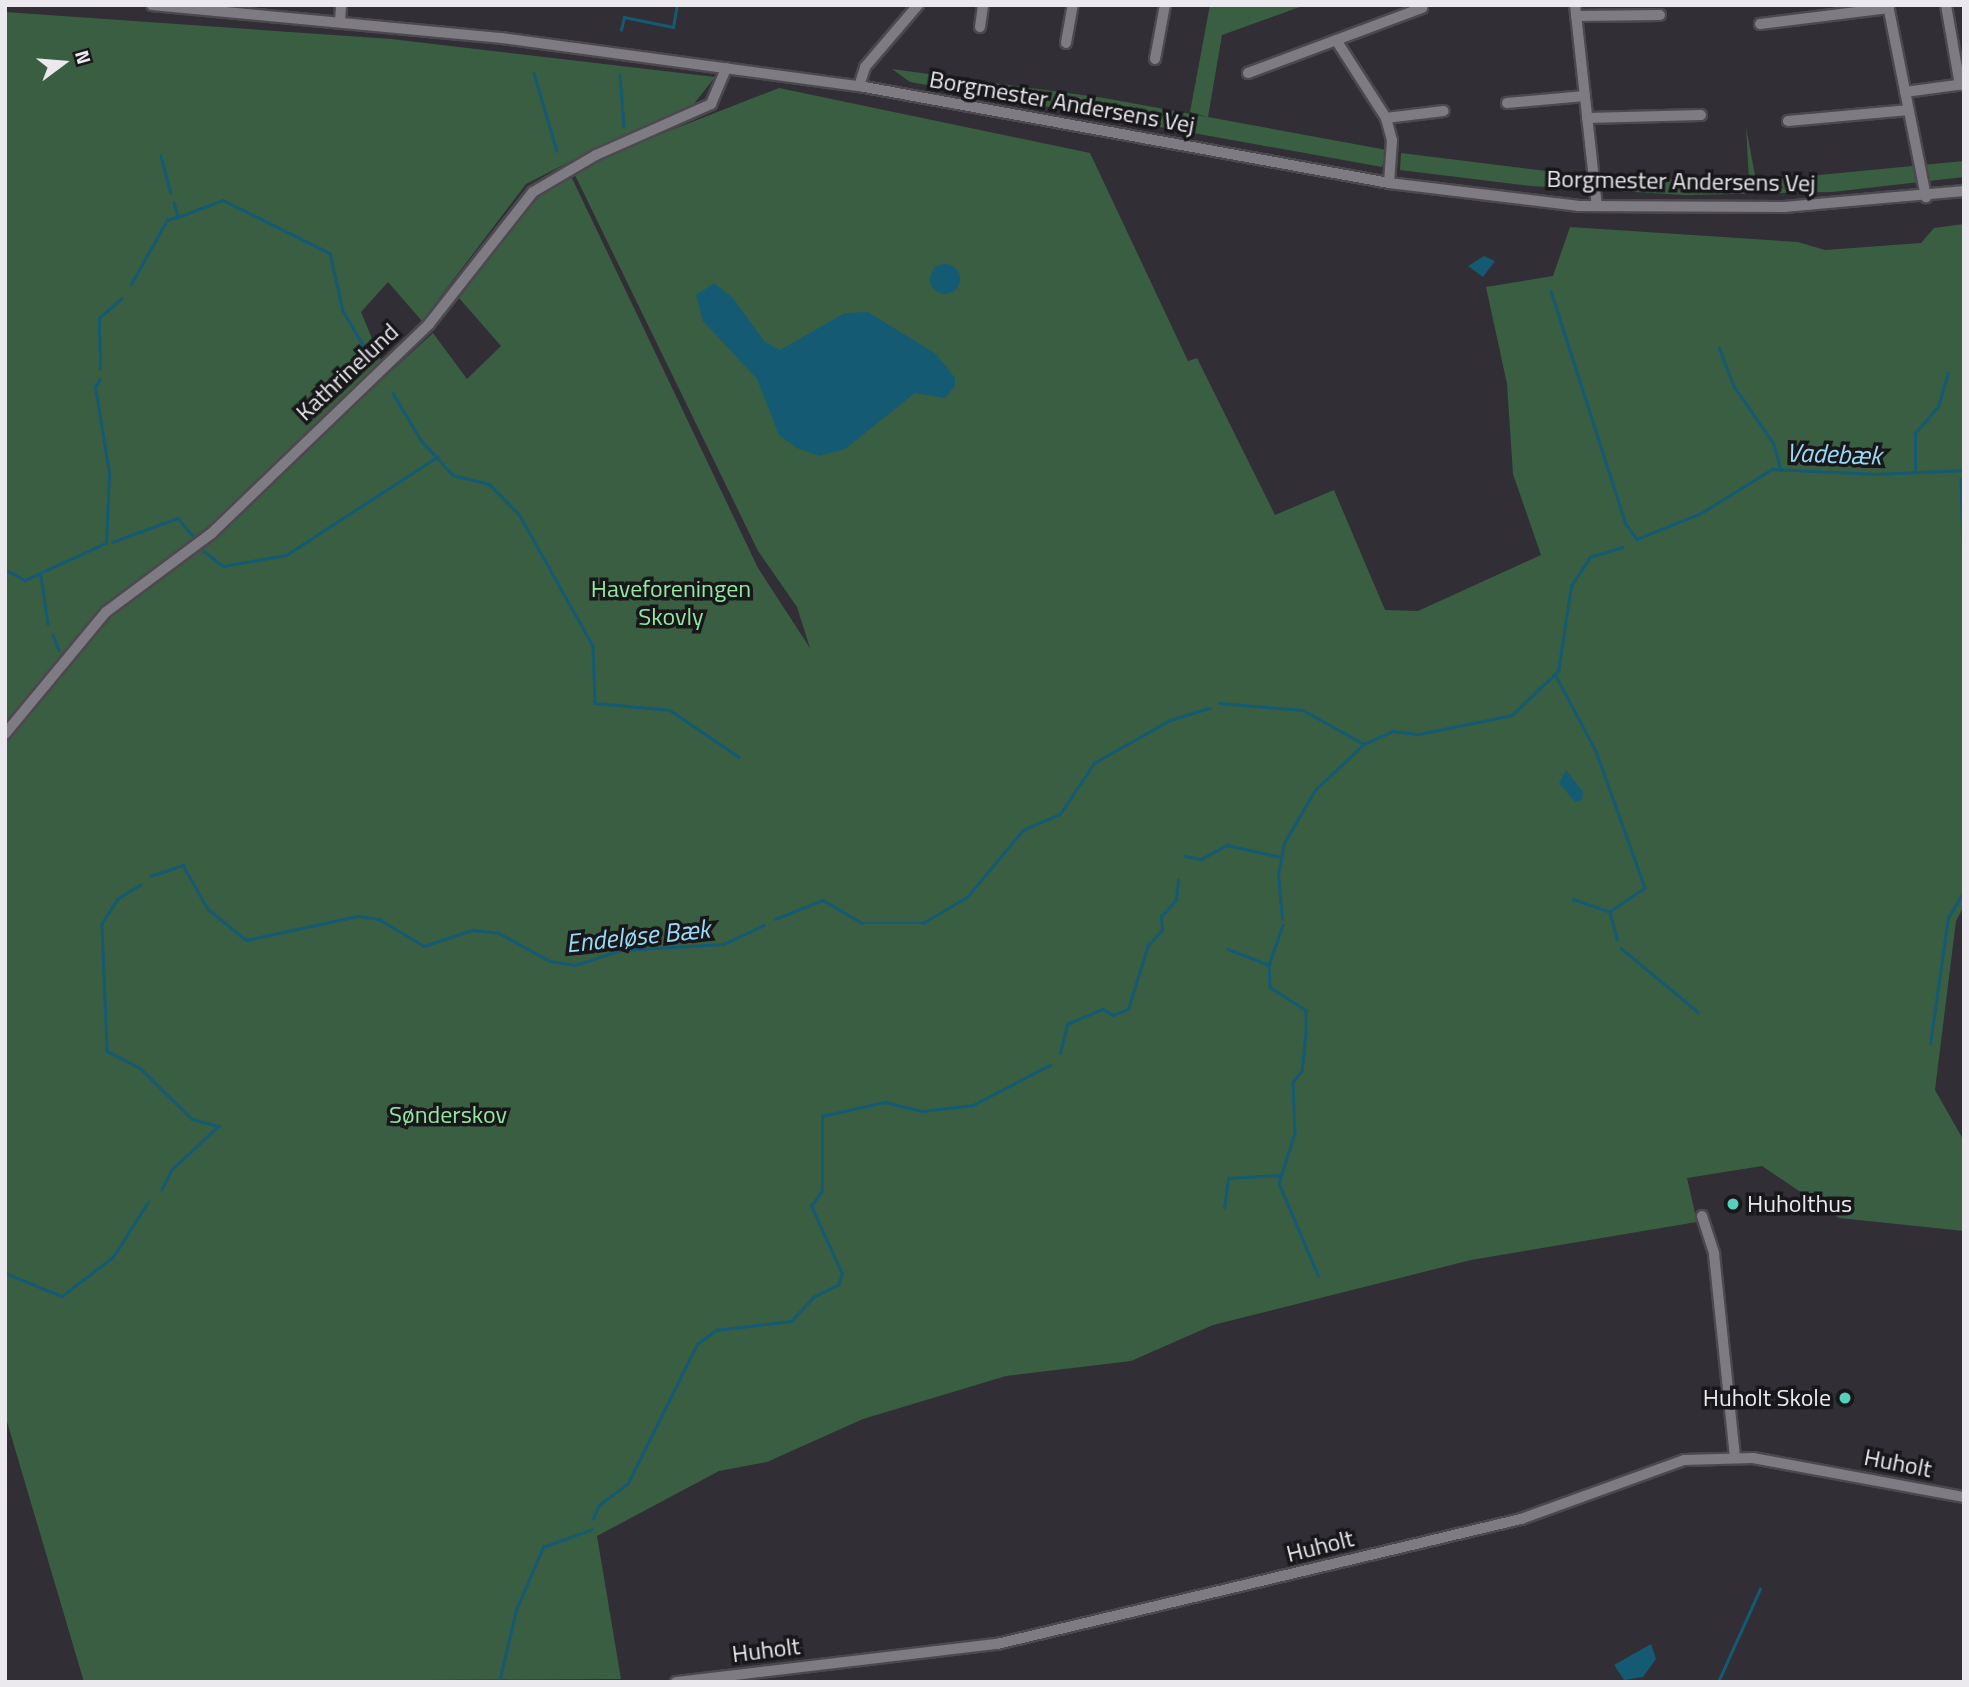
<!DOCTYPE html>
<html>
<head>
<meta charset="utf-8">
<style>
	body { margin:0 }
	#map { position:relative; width:1969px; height:1687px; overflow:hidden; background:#312e35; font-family:"Titillium Web",sans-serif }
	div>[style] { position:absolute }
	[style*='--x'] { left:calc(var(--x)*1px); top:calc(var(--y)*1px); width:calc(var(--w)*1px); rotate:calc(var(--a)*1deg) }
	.green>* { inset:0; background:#3a5e42 }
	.water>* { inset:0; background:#145a73 }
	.round { border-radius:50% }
	.stream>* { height:2.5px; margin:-1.25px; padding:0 1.25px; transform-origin:1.25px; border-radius:1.25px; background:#145a73 }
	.roads { filter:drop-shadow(2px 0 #4b494e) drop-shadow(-2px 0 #4b494e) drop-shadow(0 2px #4b494e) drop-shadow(0 -2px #4b494e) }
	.minor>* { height:10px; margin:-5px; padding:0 5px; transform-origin:5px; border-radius:5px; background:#7e7b83 }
	.dots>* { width:19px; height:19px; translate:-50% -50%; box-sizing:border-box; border:4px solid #18171a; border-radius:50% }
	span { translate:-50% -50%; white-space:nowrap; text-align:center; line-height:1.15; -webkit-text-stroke:7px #18171a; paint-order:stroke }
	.street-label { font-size:24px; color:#ebe9ed }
	.park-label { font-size:24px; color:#92e7a3 }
	.poi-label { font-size:24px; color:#ebe9ed }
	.left { translate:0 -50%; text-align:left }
	.right { translate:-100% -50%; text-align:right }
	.water-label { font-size:26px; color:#99d9f5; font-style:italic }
	.frame { position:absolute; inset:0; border:7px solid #ebe9ed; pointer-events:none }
	.north { position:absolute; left:28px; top:28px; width:70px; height:70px; -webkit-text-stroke:5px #18171a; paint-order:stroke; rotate:74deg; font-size:19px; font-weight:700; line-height:28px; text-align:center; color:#ebe9ed }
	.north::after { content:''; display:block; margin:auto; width:24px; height:32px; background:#ebe9ed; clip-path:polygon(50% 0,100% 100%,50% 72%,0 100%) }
</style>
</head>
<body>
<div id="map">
	<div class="green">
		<div style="clip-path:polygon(1210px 5px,1305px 5px,1222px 35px,1208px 117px,1190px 112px)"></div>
		<div style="clip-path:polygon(5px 12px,391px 39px,715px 77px,689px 110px,612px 140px,526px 184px,422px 321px,388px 282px,361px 312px,387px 375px,433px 333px,467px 379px,501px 346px,459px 298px,533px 202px,570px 174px,758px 568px,810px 648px,797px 607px,758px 551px,572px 169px,779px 88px,1090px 153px,1188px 361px,1197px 358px,1275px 515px,1334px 490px,1385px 610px,1418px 611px,1541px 555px,1513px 474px,1507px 384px,1486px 287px,1553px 276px,1570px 227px,1798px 242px,1825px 250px,1921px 243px,1934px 228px,1964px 224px,1964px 906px,1956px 921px,1935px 1090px,1964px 1141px,1964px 1231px,1839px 1218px,1762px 1166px,1687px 1178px,1697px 1222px,1471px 1260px,1213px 1325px,1131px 1361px,1006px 1376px,863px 1419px,767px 1462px,719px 1471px,597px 1536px,621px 1679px,84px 1682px,5px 1415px)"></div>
		<div style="clip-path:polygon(892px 69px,1104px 98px,1387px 150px,1382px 167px,910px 82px)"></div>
		<div style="clip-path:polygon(1746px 127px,1756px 181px,1964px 161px,1964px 177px,1832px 192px,1686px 195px,1531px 186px,1400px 170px,1401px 153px,1603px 178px,1749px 181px)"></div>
	</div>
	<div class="water">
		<div style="clip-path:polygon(1484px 256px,1495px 261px,1483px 277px,1468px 266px)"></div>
		<div class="round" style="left:930px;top:264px;width:30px;height:30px"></div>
		<div style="clip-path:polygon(714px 283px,733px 298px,765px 342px,780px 350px,845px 313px,868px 312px,936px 354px,955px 378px,955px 386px,945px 398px,915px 393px,845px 449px,819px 456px,797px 448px,779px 435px,757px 379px,703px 321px,696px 295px)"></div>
		<div style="clip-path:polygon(1566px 770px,1583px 792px,1582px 800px,1575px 802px,1559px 783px)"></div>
		<div style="clip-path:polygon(1651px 1644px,1656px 1659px,1643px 1677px,1624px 1680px,1614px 1665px)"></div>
	</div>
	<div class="stream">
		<div style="--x:621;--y:30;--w:13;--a:-77"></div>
		<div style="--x:624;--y:17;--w:50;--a:11.5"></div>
		<div style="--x:673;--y:27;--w:22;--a:-80"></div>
		<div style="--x:534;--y:73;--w:81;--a:73.6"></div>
		<div style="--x:620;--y:75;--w:51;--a:85.5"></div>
		<div style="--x:161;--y:156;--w:38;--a:75"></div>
		<div style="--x:174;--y:202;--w:16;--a:75"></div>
		<div style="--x:178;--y:217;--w:48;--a:-20.7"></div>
		<div style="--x:223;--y:200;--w:119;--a:26.4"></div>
		<div style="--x:330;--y:253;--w:59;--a:77.4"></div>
		<div style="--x:343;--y:311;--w:55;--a:59.2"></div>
		<div style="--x:131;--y:284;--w:73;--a:-60.6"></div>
		<div style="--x:167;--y:220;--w:10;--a:-17"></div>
		<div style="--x:1551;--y:291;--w:245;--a:72.2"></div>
		<div style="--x:1626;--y:524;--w:19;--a:54"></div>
		<div style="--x:1637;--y:539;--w:69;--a:-22.1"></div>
		<div style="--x:1701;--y:513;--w:84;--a:-31.8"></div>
		<div style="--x:1772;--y:469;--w:104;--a:2.8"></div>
		<div style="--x:1876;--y:474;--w:88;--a:-2.6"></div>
		<div style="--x:1719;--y:347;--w:42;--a:69"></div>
		<div style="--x:1734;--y:386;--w:70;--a:55.4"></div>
		<div style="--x:1774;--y:444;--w:27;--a:75"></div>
		<div style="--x:100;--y:369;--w:51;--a:-91.1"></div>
		<div style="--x:99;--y:318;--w:30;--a:-41"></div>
		<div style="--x:393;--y:393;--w:55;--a:59.2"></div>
		<div style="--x:421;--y:440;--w:47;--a:47.6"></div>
		<div style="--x:453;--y:475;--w:37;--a:14"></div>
		<div style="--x:489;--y:484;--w:42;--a:45"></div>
		<div style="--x:519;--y:514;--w:151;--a:60.7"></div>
		<div style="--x:593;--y:646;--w:57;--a:88"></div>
		<div style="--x:595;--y:703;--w:75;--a:5.3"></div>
		<div style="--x:670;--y:710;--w:83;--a:34.3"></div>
		<div style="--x:1915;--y:472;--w:39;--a:-90"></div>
		<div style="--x:1915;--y:433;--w:35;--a:-49"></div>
		<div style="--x:1938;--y:407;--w:35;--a:-74"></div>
		<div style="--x:1961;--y:479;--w:93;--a:88.2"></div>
		<div style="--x:112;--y:542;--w:70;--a:-20"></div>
		<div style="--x:178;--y:518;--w:23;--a:50"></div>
		<div style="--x:204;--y:551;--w:24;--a:38"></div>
		<div style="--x:223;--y:566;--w:64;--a:-9.9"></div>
		<div style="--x:286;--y:555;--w:180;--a:-33"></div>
		<div style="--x:5;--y:569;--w:23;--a:29"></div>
		<div style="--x:25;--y:580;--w:89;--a:-24.6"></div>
		<div style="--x:106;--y:543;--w:70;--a:-87.5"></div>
		<div style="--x:109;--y:473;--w:87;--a:-99.2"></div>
		<div style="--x:95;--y:387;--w:9;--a:-58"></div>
		<div style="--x:41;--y:576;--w:48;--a:81.5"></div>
		<div style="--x:53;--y:635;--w:16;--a:68"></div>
		<div style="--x:1555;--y:674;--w:87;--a:62"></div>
		<div style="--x:1596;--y:751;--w:145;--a:70.3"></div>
		<div style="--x:1645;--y:888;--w:42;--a:145.6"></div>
		<div style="--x:1610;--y:912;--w:28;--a:75"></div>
		<div style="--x:1219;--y:703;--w:84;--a:4.8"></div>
		<div style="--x:1303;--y:710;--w:70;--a:29.1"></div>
		<div style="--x:1364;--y:744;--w:32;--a:-24"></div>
		<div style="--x:1393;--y:731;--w:26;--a:7"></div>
		<div style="--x:1419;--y:734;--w:95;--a:-11.5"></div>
		<div style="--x:1512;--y:715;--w:64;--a:-43.7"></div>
		<div style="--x:1558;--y:671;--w:86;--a:-81.3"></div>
		<div style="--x:1571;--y:586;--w:35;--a:-57"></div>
		<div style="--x:1590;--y:557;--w:34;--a:-17"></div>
		<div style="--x:1185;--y:856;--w:16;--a:11"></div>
		<div style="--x:1201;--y:859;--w:30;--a:-28"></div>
		<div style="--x:1227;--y:845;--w:55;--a:12.5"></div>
		<div style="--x:151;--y:876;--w:34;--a:-19"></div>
		<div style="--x:183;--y:865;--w:51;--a:60.4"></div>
		<div style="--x:208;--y:909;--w:49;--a:39.2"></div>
		<div style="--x:246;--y:940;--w:115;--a:-12.1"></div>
		<div style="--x:358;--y:916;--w:21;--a:8"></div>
		<div style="--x:379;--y:919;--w:52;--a:31"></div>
		<div style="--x:424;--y:946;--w:51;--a:-18.4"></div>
		<div style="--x:472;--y:930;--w:27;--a:6"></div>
		<div style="--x:499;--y:933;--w:58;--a:28.8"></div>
		<div style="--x:550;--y:961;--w:25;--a:9"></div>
		<div style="--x:575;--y:965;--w:49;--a:-17.7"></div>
		<div style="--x:622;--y:950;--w:102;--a:-3.4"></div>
		<div style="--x:724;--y:944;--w:44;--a:-25.4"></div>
		<div style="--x:141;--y:885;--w:27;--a:149"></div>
		<div style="--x:118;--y:899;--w:30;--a:123"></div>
		<div style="--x:102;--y:924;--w:127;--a:87.7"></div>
		<div style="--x:107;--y:1051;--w:37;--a:27"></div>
		<div style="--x:140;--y:1068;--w:73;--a:44.4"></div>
		<div style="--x:192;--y:1119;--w:28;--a:15"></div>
		<div style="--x:219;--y:1126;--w:64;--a:136.9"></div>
		<div style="--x:172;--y:1170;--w:22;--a:117"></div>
		<div style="--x:1573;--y:899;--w:39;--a:19"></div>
		<div style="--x:775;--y:919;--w:52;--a:-21.6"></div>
		<div style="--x:823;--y:900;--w:45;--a:30.5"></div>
		<div style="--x:862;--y:923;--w:61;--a:0"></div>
		<div style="--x:923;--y:923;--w:51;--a:-30.6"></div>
		<div style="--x:967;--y:897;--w:87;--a:-50.1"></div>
		<div style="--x:1023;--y:830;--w:40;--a:-23.4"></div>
		<div style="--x:1060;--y:814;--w:61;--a:-56.3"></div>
		<div style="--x:1094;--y:763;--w:87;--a:-29.5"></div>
		<div style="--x:1170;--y:720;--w:41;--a:-17.1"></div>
		<div style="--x:1282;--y:919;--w:44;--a:-95.2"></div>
		<div style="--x:1278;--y:875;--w:33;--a:-79"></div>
		<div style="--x:1284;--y:843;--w:61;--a:-59.7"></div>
		<div style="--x:1315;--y:790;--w:67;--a:-43.2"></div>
		<div style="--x:1283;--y:925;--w:42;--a:109.3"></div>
		<div style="--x:1269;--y:965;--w:22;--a:87"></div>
		<div style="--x:1270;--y:987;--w:43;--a:32.6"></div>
		<div style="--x:1306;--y:1010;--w:24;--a:90"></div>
		<div style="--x:1306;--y:1034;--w:37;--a:96"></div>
		<div style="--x:1302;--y:1071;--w:14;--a:129"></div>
		<div style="--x:1293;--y:1082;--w:51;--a:87.8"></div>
		<div style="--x:1295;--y:1133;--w:52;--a:107.7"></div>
		<div style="--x:1279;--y:1183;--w:100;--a:67"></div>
		<div style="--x:1621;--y:948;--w:100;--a:39.7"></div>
		<div style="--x:1228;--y:949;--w:44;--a:21.3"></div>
		<div style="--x:1930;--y:1044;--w:127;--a:-81.9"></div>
		<div style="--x:1948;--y:918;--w:31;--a:-59"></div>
		<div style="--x:1060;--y:1053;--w:30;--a:-76"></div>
		<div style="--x:1067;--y:1024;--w:39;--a:-23"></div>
		<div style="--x:1103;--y:1009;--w:12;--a:31"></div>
		<div style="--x:1113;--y:1015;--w:16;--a:-22"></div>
		<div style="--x:1128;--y:1009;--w:67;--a:-72.6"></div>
		<div style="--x:1148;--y:945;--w:21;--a:-47"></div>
		<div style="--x:1162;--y:930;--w:14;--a:-94"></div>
		<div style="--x:1161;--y:916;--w:22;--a:-47"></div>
		<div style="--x:1176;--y:900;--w:20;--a:-84"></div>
		<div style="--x:1224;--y:1208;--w:30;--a:-82"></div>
		<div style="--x:1228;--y:1178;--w:53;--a:-3.2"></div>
		<div style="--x:5;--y:1273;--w:61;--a:22"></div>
		<div style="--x:62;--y:1296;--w:64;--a:-37.4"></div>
		<div style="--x:113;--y:1257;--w:65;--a:-57.5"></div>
		<div style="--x:593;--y:1519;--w:15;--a:-67"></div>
		<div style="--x:599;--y:1505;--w:36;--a:-37"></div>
		<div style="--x:628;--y:1483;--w:155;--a:-63.6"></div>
		<div style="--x:697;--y:1344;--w:24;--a:-36"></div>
		<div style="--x:716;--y:1330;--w:76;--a:-6.8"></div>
		<div style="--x:791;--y:1321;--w:33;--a:-47"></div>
		<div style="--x:813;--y:1297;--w:28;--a:-26"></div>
		<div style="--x:838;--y:1285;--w:12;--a:-70"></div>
		<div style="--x:842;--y:1274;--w:75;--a:-114.5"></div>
		<div style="--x:811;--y:1206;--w:19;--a:-55"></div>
		<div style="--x:822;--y:1190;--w:74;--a:-90"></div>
		<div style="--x:822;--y:1116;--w:65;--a:-12.5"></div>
		<div style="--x:885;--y:1102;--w:38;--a:14"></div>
		<div style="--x:922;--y:1111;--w:51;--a:-6.7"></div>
		<div style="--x:973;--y:1105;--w:87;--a:-27.5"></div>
		<div style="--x:499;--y:1682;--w:74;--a:-76.7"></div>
		<div style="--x:516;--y:1610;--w:69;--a:-66.8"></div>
		<div style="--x:543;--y:1547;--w:52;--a:-20.2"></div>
		<div style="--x:1718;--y:1682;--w:102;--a:-65.7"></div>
	</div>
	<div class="roads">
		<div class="minor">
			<div style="--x:152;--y:5;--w:352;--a:5.4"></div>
			<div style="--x:502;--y:38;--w:360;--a:7.7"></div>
			<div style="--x:859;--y:86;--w:539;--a:10.37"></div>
			<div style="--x:1389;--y:183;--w:190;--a:6.9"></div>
			<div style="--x:1578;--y:206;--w:206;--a:0.3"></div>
			<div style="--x:1784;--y:207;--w:181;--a:-5.1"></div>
			<div style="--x:1575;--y:5;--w:202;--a:83.8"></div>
			<div style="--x:1888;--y:5;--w:196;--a:78.8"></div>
			<div style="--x:1946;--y:5;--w:81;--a:80.1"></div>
			<div style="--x:1576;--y:16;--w:84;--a:-0.7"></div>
			<div style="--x:340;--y:21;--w:16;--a:-86"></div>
			<div style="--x:1760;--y:24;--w:130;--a:-7.1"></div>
			<div style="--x:980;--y:27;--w:22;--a:-82"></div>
			<div style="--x:1336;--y:40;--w:93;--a:57.3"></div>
			<div style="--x:1386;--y:118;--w:23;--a:75"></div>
			<div style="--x:1392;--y:140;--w:43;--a:94"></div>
			<div style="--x:1066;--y:43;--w:39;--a:-80"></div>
			<div style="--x:1155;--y:59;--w:55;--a:-79.5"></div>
			<div style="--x:1248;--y:73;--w:186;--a:-20.5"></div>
			<div style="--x:859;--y:86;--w:20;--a:-72"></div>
			<div style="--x:865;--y:67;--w:82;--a:-49.5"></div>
			<div style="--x:1905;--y:92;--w:60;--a:-7.7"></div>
			<div style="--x:1507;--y:103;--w:78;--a:-5.1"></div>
			<div style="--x:1386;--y:118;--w:58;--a:-6.9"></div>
			<div style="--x:1587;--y:118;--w:114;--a:-1.5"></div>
			<div style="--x:1788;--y:121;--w:121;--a:-5.2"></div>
			<div style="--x:5;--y:734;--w:158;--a:-50.4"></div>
			<div style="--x:106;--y:612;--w:132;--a:-36.7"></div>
			<div style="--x:212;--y:533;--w:301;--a:-43.9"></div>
			<div style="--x:429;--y:324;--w:168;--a:-51.8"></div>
			<div style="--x:533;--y:192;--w:73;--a:-30.4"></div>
			<div style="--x:596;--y:155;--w:126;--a:-23.9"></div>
			<div style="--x:711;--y:104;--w:39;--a:-67"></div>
			<div style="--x:1702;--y:1216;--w:40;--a:72"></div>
			<div style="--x:1714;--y:1254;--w:203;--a:84.1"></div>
			<div style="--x:676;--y:1682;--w:323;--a:-6.8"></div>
			<div style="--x:997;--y:1644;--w:539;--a:-13.42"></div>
			<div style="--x:1521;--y:1519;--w:173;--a:-19.9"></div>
			<div style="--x:1684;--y:1460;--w:69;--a:-1.7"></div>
			<div style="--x:1753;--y:1458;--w:215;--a:10.5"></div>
		</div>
	</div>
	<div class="dots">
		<div style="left:1733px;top:1204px;background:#5acebd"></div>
		<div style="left:1845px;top:1398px;background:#5acebd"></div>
	</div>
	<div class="street-label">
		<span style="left:1062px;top:102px;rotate:10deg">Borgmester Andersens Vej</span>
		<span style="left:1681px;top:181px;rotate:1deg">Borgmester Andersens Vej</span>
		<span style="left:347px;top:372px;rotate:-43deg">Kathrinelund</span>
		<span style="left:1898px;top:1463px;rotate:11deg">Huholt</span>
		<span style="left:1320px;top:1546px;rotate:-14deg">Huholt</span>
		<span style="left:766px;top:1650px;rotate:-7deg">Huholt</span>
	</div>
	<div class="park-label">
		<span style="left:671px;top:603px">Haveforeningen<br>Skovly</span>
		<span style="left:448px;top:1115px">Sønderskov</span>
	</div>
	<div class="poi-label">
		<span class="left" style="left:1747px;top:1204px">Huholthus</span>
		<span class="right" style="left:1831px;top:1398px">Huholt Skole</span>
	</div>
	<div class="water-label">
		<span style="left:1834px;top:454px;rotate:2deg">Vadebæk</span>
		<span style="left:638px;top:936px;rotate:-6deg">Endeløse Bæk</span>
	</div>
	<div class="frame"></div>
	<div class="north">N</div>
</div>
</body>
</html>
